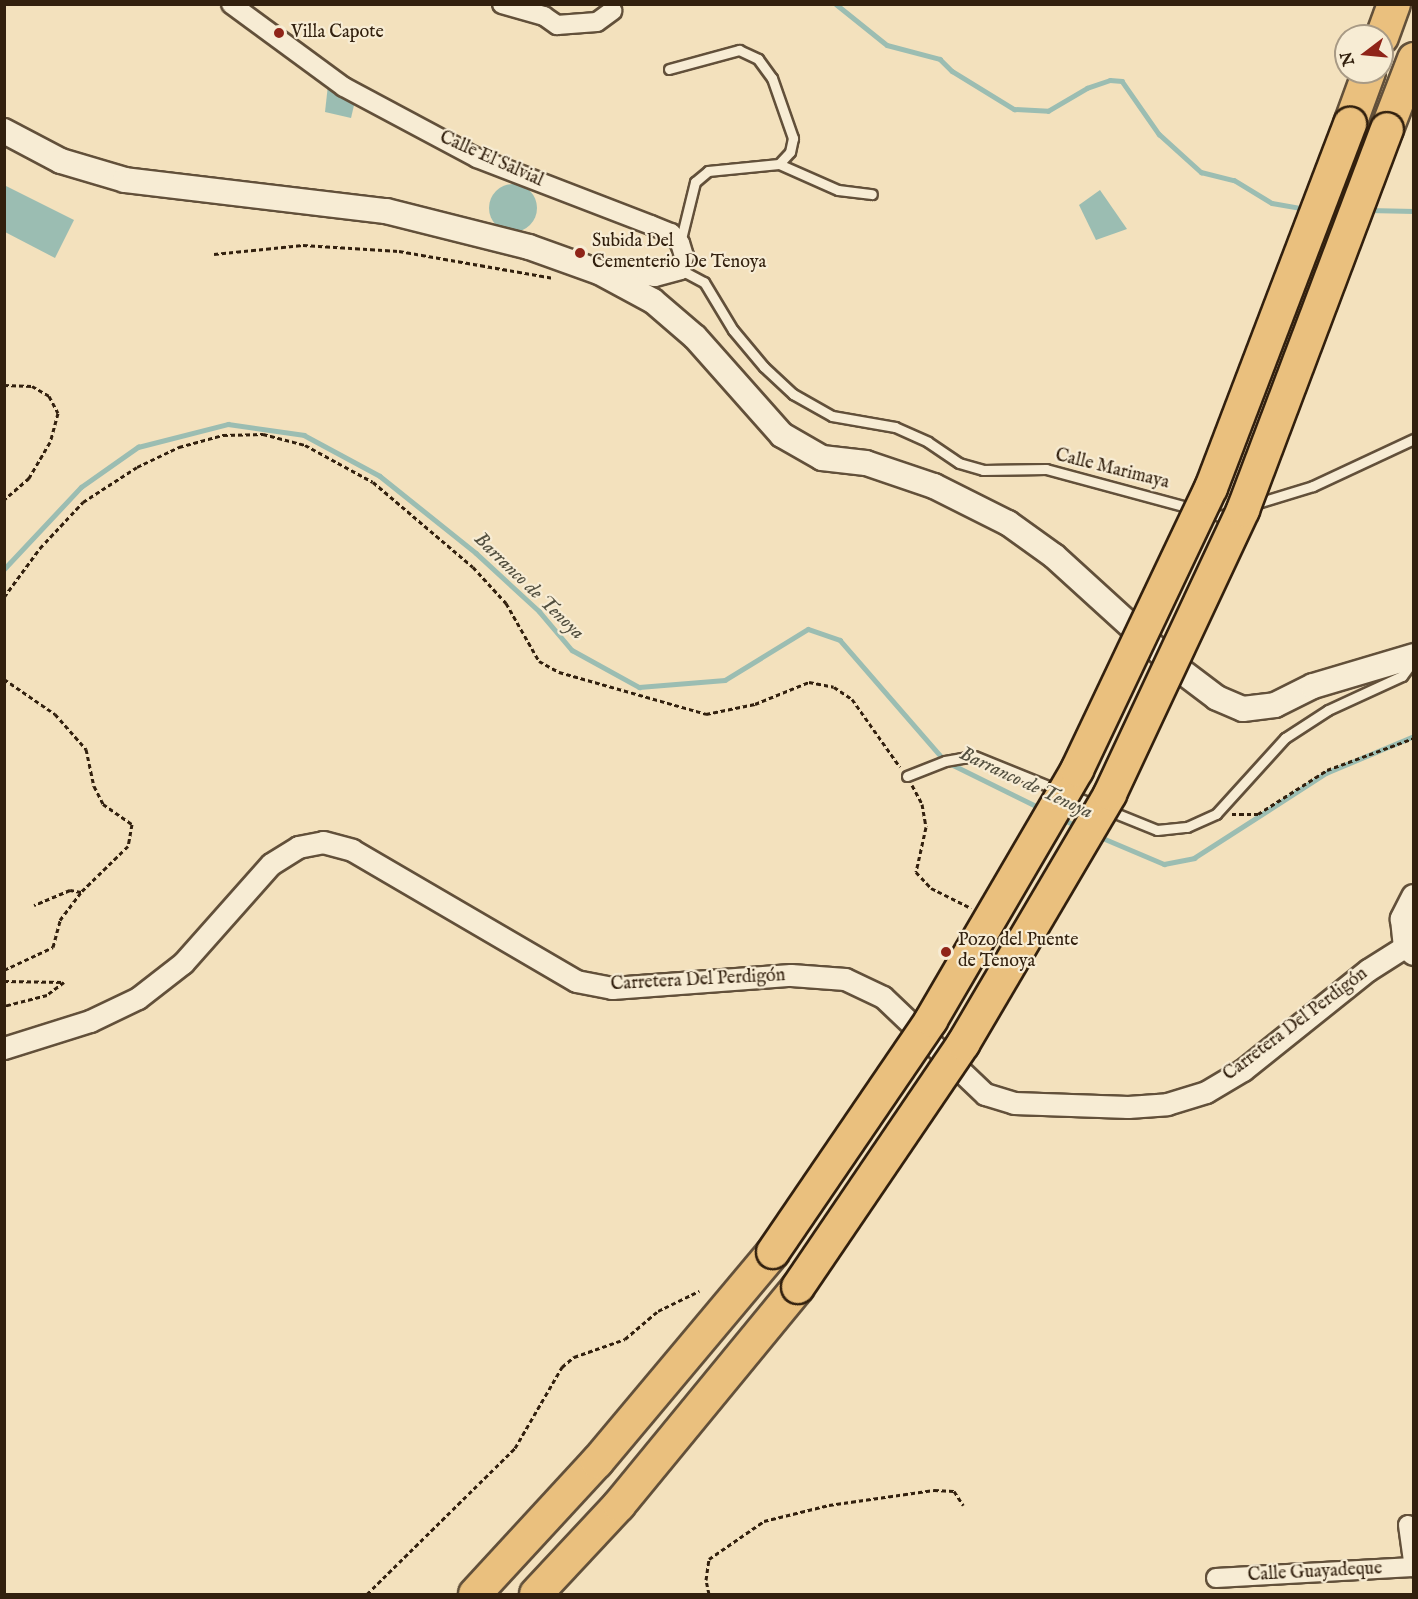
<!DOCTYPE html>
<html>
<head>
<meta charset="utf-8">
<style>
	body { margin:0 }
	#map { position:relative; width:1418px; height:1599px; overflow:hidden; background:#f3e1bd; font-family:"IM FELL English",serif }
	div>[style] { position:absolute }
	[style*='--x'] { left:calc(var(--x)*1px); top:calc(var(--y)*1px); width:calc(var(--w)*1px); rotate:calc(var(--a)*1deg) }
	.water>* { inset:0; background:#9bbdb2 }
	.round { border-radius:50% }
	.stream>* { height:4.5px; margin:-2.25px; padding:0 2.25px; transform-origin:2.25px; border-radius:2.25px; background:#9bbdb2 }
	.path>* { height:3px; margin-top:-1.5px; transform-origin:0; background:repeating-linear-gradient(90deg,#32200e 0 4.5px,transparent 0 7.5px) }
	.roads { filter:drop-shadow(2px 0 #62503a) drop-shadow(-2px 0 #62503a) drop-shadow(0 2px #62503a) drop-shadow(0 -2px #62503a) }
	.service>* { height:9px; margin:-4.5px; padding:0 4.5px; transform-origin:4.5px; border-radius:4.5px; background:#f7ecd4 }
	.minor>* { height:18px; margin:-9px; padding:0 9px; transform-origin:9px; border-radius:9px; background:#f7ecd4 }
	.tertiary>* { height:21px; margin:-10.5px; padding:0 10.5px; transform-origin:10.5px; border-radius:10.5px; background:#f7ecd4 }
	.secondary>* { height:24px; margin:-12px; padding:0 12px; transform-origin:12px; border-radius:12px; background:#f7ecd4 }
	.motorway>* { height:32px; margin:-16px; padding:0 16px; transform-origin:16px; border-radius:16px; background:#eac07e }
	.bridges { filter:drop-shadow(2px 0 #32200e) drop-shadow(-2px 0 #32200e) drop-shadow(0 2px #32200e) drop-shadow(0 -2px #32200e) }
	.motorway-bridge>* { height:32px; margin:-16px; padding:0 16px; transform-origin:16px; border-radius:16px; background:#eac07e }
	.dots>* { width:16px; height:16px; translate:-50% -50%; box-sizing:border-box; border:3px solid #f7ecd4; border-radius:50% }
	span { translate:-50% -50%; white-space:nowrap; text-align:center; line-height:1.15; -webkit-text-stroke:4.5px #f7ecd4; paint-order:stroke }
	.poi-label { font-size:18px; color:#32200e }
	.left { translate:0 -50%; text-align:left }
	.street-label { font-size:18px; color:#32200e }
	.water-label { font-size:20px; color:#524f3f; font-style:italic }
	.frame { position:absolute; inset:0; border:6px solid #32200e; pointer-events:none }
	.north { position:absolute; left:1334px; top:24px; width:60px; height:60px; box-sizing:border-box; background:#f7ecd4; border:2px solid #a89a85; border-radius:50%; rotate:254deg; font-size:16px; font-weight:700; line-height:24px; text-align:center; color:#32200e }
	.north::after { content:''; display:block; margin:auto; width:21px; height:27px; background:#8f2418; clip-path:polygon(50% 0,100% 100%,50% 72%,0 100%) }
</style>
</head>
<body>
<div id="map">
	<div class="water">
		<div style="clip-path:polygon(328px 85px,355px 101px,351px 118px,325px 112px)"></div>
		<div class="round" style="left:489px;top:184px;width:48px;height:48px"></div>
		<div style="clip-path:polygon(4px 185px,74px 220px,55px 258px,5px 232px)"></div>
		<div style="clip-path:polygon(1100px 190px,1127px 229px,1096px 240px,1079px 205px)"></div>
	</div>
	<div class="stream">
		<div style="--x:836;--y:4;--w:65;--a:38.8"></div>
		<div style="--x:887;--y:45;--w:55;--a:14.8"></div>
		<div style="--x:940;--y:59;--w:17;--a:45"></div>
		<div style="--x:952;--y:71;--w:73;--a:31.5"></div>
		<div style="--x:1014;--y:109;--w:34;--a:3"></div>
		<div style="--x:1048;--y:111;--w:45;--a:-30.5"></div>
		<div style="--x:1087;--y:88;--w:24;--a:-19"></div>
		<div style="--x:1110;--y:80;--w:12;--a:5"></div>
		<div style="--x:1122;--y:81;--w:65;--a:55.1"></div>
		<div style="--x:1159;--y:134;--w:57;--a:42.1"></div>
		<div style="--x:1201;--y:172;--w:34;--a:14"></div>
		<div style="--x:1234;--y:180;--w:44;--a:31.2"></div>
		<div style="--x:1272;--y:203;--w:35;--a:10"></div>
		<div style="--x:1368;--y:210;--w:46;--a:1.2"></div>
		<div style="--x:4;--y:569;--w:112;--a:-46.8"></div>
		<div style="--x:81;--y:487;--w:70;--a:-35.1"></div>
		<div style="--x:138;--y:447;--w:93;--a:-14.3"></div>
		<div style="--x:228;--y:424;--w:77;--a:8.2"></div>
		<div style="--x:304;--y:435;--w:86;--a:28.3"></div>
		<div style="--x:380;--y:476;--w:123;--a:38.7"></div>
		<div style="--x:476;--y:553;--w:86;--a:42.6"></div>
		<div style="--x:539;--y:611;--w:51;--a:49.8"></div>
		<div style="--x:572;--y:650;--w:77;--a:28.9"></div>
		<div style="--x:639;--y:687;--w:86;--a:-4.7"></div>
		<div style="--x:725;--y:680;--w:97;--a:-31.6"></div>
		<div style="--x:808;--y:629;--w:34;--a:19"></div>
		<div style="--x:840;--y:640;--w:160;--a:49"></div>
		<div style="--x:945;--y:761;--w:108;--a:26.3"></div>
		<div style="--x:1060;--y:818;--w:19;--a:25"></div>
		<div style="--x:1098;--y:836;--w:72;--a:23"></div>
		<div style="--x:1164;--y:864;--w:31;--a:-11"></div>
		<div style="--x:1194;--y:858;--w:157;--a:-32.8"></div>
		<div style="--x:1326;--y:773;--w:95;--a:-22.8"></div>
	</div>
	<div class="path">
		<div style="--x:214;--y:254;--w:89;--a:-5.8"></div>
		<div style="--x:303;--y:245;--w:96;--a:3.6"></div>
		<div style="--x:399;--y:251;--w:157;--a:9.9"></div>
		<div style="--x:4;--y:385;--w:28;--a:2"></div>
		<div style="--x:32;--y:386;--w:20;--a:30"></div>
		<div style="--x:49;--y:396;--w:19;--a:62"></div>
		<div style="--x:58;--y:413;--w:30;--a:105"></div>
		<div style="--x:50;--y:442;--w:42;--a:120.3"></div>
		<div style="--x:29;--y:478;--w:33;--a:139"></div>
		<div style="--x:4;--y:597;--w:61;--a:-53.7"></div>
		<div style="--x:40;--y:548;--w:63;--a:-46.9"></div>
		<div style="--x:83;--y:502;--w:64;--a:-32.9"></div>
		<div style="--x:137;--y:467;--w:47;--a:-25.5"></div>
		<div style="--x:179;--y:447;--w:46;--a:-15.3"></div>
		<div style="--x:223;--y:435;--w:40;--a:-1.4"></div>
		<div style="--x:263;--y:434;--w:43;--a:14.7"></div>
		<div style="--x:305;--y:445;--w:77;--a:28.6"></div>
		<div style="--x:373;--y:482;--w:131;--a:40.4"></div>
		<div style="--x:473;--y:567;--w:49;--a:47.5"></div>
		<div style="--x:506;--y:603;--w:67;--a:60.4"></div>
		<div style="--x:539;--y:661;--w:23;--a:29"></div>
		<div style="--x:559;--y:672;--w:153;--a:15.9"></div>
		<div style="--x:706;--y:714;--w:50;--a:-11.5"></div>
		<div style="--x:755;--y:704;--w:58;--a:-22.2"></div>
		<div style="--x:809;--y:682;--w:25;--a:11"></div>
		<div style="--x:834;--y:687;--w:22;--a:34"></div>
		<div style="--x:852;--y:699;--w:83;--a:54.8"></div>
		<div style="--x:4;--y:679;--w:62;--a:34.5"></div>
		<div style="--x:55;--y:714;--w:47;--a:48.5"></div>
		<div style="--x:86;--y:749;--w:38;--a:78"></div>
		<div style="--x:94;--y:786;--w:20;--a:63"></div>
		<div style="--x:103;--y:804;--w:35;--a:35"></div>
		<div style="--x:132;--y:824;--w:22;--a:100"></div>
		<div style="--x:128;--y:846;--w:66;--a:135.6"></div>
		<div style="--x:912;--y:785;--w:21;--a:62"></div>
		<div style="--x:922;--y:804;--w:23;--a:80"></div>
		<div style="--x:926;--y:827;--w:46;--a:102.5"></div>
		<div style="--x:916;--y:872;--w:22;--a:47"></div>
		<div style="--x:931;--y:888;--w:45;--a:26.6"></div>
		<div style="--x:1232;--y:814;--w:26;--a:0"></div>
		<div style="--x:1258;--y:814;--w:82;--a:-32.5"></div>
		<div style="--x:1327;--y:770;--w:93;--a:-20.2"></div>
		<div style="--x:4;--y:970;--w:54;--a:-25.1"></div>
		<div style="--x:53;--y:947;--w:28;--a:-75"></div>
		<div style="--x:60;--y:920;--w:35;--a:-53"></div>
		<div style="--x:81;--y:892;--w:11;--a:-170"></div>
		<div style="--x:70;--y:890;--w:39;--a:157"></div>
		<div style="--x:4;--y:981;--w:60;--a:1"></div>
		<div style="--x:64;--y:982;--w:21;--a:143"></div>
		<div style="--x:47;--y:995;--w:44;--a:165.7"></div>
		<div style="--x:367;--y:1594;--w:208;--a:-44.6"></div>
		<div style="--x:515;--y:1448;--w:94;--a:-59.9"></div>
		<div style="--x:562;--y:1367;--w:16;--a:-40"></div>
		<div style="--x:574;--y:1357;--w:54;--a:-19.4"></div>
		<div style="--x:625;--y:1339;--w:43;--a:-40.3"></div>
		<div style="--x:658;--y:1311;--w:46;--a:-26"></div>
		<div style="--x:709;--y:1594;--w:14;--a:-102"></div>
		<div style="--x:706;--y:1580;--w:21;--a:-82"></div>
		<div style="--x:709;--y:1559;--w:67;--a:-34.6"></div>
		<div style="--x:764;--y:1521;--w:67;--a:-13.8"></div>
		<div style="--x:829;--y:1505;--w:106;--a:-8.1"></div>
		<div style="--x:934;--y:1490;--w:20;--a:3"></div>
		<div style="--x:954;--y:1491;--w:17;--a:57"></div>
	</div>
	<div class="roads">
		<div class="service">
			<div style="--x:669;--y:69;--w:73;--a:-15.2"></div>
			<div style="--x:739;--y:50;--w:21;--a:25"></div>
			<div style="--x:758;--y:59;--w:24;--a:54"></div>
			<div style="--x:772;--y:78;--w:64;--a:70.7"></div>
			<div style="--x:793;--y:138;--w:14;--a:102"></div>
			<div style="--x:790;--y:152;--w:16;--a:133"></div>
			<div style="--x:680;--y:243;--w:63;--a:-76.2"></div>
			<div style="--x:695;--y:182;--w:17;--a:-40"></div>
			<div style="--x:708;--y:171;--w:71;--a:-5.6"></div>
			<div style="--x:779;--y:164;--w:64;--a:23.8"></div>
			<div style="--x:838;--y:190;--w:34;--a:7"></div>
			<div style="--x:681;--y:270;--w:26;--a:28"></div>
			<div style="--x:704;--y:282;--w:56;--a:58.9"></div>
			<div style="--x:733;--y:330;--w:48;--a:50"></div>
			<div style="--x:764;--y:367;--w:40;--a:43"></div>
			<div style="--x:793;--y:394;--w:45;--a:29.4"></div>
			<div style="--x:832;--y:416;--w:64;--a:9.9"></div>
			<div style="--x:895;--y:427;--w:36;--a:24"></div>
			<div style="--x:928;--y:442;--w:37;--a:34"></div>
			<div style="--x:959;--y:463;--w:25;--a:16"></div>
			<div style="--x:983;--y:470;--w:63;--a:-0.9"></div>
			<div style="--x:1046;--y:469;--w:180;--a:15.1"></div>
			<div style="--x:1220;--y:516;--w:16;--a:-18"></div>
			<div style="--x:1251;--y:505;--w:65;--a:-17"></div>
			<div style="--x:1313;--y:486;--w:111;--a:-25"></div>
			<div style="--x:907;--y:776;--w:41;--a:-21.5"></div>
			<div style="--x:945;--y:761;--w:29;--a:-10"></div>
			<div style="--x:974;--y:756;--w:197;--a:22"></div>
			<div style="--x:1157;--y:830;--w:30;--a:-6"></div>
			<div style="--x:1187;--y:827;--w:32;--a:-24"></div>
			<div style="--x:1216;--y:814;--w:103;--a:-47.8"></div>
			<div style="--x:1285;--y:738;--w:51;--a:-33.1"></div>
			<div style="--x:1328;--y:710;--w:81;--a:-24.7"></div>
			<div style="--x:1402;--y:676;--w:17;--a:-54"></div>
		</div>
		<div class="minor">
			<div style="--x:231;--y:4;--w:140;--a:36.3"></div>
			<div style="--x:344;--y:87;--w:151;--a:28.1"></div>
			<div style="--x:477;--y:158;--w:186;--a:21.1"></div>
			<div style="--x:651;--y:225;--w:22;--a:22"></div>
			<div style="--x:671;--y:233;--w:13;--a:48"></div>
			<div style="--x:680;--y:243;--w:14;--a:73"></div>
			<div style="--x:684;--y:256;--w:14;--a:102"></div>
			<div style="--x:681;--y:270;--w:27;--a:165"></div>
			<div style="--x:655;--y:277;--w:25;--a:-171"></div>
			<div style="--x:630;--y:273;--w:16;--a:150"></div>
			<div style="--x:502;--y:4;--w:44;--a:15.9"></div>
			<div style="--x:544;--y:16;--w:16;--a:35"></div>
			<div style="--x:557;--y:25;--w:40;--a:-4.3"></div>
			<div style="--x:597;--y:22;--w:19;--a:-36"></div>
			<div style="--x:1408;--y:1525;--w:43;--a:82.1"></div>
			<div style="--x:1216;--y:1578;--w:197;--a:-3.2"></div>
		</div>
		<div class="tertiary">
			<div style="--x:4;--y:1048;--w:90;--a:-17.4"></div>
			<div style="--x:90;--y:1021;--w:53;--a:-25.6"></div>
			<div style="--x:138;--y:998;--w:57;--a:-37.9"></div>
			<div style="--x:183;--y:963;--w:132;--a:-48.4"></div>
			<div style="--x:271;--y:864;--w:32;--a:-32"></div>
			<div style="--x:298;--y:847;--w:25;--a:-11"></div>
			<div style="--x:323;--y:842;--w:30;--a:15"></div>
			<div style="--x:352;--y:850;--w:259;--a:30.3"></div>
			<div style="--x:576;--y:981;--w:37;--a:11"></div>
			<div style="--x:612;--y:988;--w:179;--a:-4.2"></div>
			<div style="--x:791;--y:975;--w:54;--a:4.2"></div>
			<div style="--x:845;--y:979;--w:42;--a:25.3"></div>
			<div style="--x:883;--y:997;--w:141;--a:43.6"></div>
			<div style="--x:985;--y:1094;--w:30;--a:17"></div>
			<div style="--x:1014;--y:1103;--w:114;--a:2"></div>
			<div style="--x:1128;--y:1107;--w:39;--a:-4"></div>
			<div style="--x:1167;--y:1104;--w:41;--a:-17.1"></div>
			<div style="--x:1206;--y:1092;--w:43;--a:-30.7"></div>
			<div style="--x:1243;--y:1070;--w:160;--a:-38.7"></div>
			<div style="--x:1368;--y:970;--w:45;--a:-32.3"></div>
		</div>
		<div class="secondary">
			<div style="--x:4;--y:131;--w:64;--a:27.8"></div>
			<div style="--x:61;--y:161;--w:67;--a:16.5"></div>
			<div style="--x:125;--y:180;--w:263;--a:6.8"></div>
			<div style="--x:386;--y:211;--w:147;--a:14.1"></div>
			<div style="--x:529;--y:247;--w:74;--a:19.7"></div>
			<div style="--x:599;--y:272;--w:61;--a:28.2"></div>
			<div style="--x:653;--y:301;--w:55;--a:40.6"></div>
			<div style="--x:695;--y:337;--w:131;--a:48.4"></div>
			<div style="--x:782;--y:435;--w:46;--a:29.9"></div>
			<div style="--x:822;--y:458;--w:44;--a:6.5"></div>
			<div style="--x:866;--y:463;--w:72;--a:18.7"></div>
			<div style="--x:934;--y:486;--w:83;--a:26.6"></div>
			<div style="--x:1008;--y:523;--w:57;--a:35.7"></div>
			<div style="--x:1054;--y:556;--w:165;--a:42.3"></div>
			<div style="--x:1176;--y:667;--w:51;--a:37.1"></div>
			<div style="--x:1217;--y:698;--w:28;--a:23"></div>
			<div style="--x:1243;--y:709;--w:32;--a:-7"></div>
			<div style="--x:1275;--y:705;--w:42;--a:-26.6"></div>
			<div style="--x:1313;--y:686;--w:105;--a:-16.5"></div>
			<div style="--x:1414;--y:897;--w:25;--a:117"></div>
			<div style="--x:1403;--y:919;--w:27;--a:84"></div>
			<div style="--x:1406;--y:946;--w:11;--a:41"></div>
		</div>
		<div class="motorway">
			<div style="--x:1382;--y:37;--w:35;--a:-70"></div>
			<div style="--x:1350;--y:124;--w:55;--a:-69.9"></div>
			<div style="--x:1387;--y:129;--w:75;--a:-68.9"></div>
			<div style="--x:475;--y:1594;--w:180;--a:-47.3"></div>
			<div style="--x:597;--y:1462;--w:274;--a:-50"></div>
			<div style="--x:536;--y:1594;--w:122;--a:-47"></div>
			<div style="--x:619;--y:1505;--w:282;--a:-50.6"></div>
		</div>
	</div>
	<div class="bridges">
		<div class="motorway-bridge">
			<div style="--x:773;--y:1252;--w:281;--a:-55.7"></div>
			<div style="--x:931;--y:1020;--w:290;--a:-59.7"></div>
			<div style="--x:1077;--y:770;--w:312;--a:-64.6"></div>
			<div style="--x:1211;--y:488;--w:390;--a:-69.1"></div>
			<div style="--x:798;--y:1287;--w:294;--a:-55.8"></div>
			<div style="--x:963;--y:1044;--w:290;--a:-59.5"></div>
			<div style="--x:1110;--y:794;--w:314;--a:-64.9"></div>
			<div style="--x:1243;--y:510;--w:407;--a:-69.3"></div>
		</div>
	</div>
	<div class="dots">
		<div style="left:279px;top:33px;background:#8f2418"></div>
		<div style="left:580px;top:253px;background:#8f2418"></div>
		<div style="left:946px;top:952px;background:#8f2418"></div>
	</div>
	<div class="poi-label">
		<span class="left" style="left:291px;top:33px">Villa Capote</span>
		<span class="left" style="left:592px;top:253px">Subida Del<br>Cementerio De Tenoya</span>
		<span class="left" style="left:958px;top:952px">Pozo del Puente<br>de Tenoya</span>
	</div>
	<div class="street-label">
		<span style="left:491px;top:160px;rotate:24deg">Calle El Salvial</span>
		<span style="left:1112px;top:470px;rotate:14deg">Calle Marimaya</span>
		<span style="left:698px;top:981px;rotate:-3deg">Carretera Del Perdigón</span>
		<span style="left:1296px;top:1025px;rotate:-37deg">Carretera Del Perdigón</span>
		<span style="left:1315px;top:1573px;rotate:-3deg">Calle Guayadeque</span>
	</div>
	<div class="water-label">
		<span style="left:529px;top:586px;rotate:44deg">Barranco de Tenoya</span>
		<span style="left:1026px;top:783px;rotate:25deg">Barranco de Tenoya</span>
	</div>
	<div class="frame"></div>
	<div class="north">N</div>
</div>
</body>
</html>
